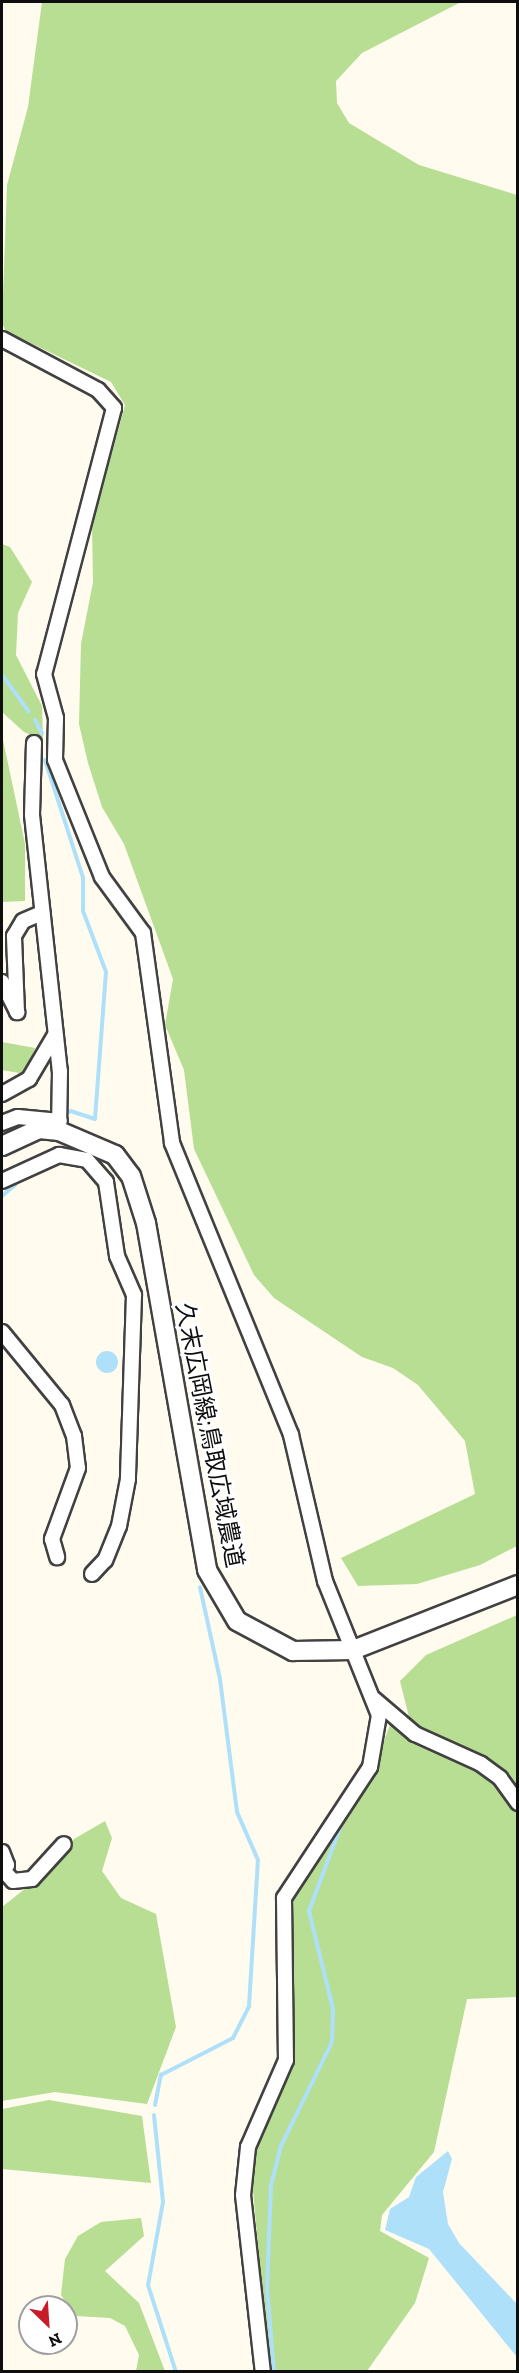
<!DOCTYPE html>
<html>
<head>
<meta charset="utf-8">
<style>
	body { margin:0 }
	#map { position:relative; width:519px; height:2373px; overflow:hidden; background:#fffbee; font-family:"Zilla Slab","Noto Sans JP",serif }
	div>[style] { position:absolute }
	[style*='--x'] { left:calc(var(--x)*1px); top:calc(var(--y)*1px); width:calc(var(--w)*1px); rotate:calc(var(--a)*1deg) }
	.forest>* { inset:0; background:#b7de93 }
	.water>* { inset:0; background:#afe0fa }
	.round { border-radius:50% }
	.stream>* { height:4px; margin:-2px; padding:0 2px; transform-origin:2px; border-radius:2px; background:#afe0fa }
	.roads { filter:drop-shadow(2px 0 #414141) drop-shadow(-2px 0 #414141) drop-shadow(0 2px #414141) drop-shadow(0 -2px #414141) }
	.minor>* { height:14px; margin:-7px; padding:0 7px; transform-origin:7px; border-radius:7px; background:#fff }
	.tertiary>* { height:18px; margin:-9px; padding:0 9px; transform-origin:9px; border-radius:9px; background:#fff }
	span { translate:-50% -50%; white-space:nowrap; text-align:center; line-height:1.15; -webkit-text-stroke:6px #fff; paint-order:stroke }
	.street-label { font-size:24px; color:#0e0e0e }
	.frame { position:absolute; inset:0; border:3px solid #0e0e0e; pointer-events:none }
	.north { position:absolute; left:18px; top:2295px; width:60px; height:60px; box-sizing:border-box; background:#fff; border:2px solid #9f9f9f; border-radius:50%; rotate:155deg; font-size:16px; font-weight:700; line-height:24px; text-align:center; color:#0e0e0e }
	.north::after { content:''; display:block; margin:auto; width:21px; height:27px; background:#c81c28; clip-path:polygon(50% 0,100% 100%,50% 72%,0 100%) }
</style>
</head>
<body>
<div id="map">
	<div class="forest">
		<div style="clip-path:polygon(42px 2px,461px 2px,362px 53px,336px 81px,337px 103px,349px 123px,419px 165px,517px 195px,517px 1546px,480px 1565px,417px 1584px,358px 1586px,341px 1558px,475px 1494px,465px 1441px,418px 1385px,393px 1368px,362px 1357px,274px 1298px,254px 1275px,194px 1149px,184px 1070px,165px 1025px,173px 979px,124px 844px,102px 807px,88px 763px,79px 724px,81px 644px,93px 582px,92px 525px,125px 405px,111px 382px,6px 331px,2px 323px,7px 185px,28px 107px)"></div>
		<div style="clip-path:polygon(2px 544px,10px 547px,32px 582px,18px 613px,16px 655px,42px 706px,43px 740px,24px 732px,2px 712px)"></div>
		<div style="clip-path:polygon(2px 735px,25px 844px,25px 901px,2px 902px)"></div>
		<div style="clip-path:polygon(2px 1042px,35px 1048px,25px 1074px,2px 1070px)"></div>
		<div style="clip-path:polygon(517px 1615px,517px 1796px,412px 1729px,400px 1681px,426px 1655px)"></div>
		<div style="clip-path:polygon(391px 1722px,486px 1772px,517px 1811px,517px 1997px,467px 1999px,434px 2152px,382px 2215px,380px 2231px,429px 2258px,415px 2303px,367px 2371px,269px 2372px,251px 2167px,261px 2127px,294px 2051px,291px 1895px,377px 1759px)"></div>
		<div style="clip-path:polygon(105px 1821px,112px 1838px,102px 1871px,121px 1898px,156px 1914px,176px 2027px,147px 2104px,55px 2092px,2px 2101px,2px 1907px,50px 1869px,74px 1839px)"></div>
		<div style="clip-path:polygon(49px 2100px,142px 2116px,151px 2183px,2px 2169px,2px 2109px)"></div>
		<div style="clip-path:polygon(141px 2218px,144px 2236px,105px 2271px,139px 2303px,165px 2371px,136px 2371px,139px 2355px,125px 2326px,110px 2318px,76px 2316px,61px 2295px,65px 2259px,78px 2236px,101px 2222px)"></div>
	</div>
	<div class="water">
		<div class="round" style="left:96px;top:1351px;width:22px;height:22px"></div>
		<div style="clip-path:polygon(448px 2151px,452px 2159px,443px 2192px,448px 2224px,459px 2243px,517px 2304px,517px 2357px,429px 2249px,385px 2230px,390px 2209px,409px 2197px,416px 2177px)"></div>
	</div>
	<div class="stream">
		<div style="--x:3;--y:676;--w:44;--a:54.2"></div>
		<div style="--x:35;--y:720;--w:15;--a:62"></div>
		<div style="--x:45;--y:760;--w:124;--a:72.1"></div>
		<div style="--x:83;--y:878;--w:33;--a:90"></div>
		<div style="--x:83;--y:911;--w:65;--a:69.3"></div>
		<div style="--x:106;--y:972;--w:147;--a:94.3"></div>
		<div style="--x:95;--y:1119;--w:25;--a:-162"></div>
		<div style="--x:71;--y:1111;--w:8;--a:157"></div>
		<div style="--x:2;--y:1196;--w:17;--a:-40"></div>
		<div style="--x:155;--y:2105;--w:31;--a:-79"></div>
		<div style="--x:161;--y:2075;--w:81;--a:-27.2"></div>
		<div style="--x:233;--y:2038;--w:36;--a:-63"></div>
		<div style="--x:249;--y:2006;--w:146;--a:-86.5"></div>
		<div style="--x:258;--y:1860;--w:52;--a:-113.6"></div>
		<div style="--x:237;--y:1812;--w:134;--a:-97.3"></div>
		<div style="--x:220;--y:1679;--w:94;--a:-102.3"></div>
		<div style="--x:154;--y:2115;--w:87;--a:84.1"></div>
		<div style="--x:163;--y:2202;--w:84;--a:100.2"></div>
		<div style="--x:148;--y:2285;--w:91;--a:72.2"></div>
		<div style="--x:274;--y:2372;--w:83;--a:-94.8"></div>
		<div style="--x:267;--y:2289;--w:104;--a:-87.8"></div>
		<div style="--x:271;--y:2185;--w:40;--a:-75.6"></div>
		<div style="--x:281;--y:2146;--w:116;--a:-63.9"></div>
		<div style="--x:332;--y:2042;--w:33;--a:-88"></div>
		<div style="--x:333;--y:2009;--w:101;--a:-103.8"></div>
		<div style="--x:309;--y:1911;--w:97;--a:-69.5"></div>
	</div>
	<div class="roads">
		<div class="minor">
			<div style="--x:2;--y:339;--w:109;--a:28"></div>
			<div style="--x:98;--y:390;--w:24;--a:48"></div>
			<div style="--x:114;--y:408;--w:275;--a:104.7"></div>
			<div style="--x:44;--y:674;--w:46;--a:74.7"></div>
			<div style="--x:56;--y:718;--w:42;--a:91.4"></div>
			<div style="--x:55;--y:760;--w:126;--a:68.1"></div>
			<div style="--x:102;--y:877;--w:69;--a:53.8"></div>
			<div style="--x:143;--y:933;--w:212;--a:82.1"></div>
			<div style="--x:172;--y:1143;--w:315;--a:67.8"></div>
			<div style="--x:291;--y:1435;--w:150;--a:76.9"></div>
			<div style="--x:325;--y:1581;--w:144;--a:68.1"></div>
			<div style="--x:379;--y:1715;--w:53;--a:99.8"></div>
			<div style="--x:370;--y:1767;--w:157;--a:123.3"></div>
			<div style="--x:284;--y:1898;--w:162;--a:89.3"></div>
			<div style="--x:286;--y:2060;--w:95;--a:113.6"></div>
			<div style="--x:248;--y:2147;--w:48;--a:95.9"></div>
			<div style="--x:243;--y:2195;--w:178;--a:83.6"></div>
			<div style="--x:34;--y:743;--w:72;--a:91.6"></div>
			<div style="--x:32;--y:815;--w:258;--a:83.8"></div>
			<div style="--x:60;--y:1071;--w:60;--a:91"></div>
			<div style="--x:2;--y:982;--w:34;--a:63"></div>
			<div style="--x:17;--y:1012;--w:76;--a:-92.3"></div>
			<div style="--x:14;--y:936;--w:17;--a:-59"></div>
			<div style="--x:23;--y:921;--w:21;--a:-23"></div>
			<div style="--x:2;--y:1094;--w:31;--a:-29"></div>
			<div style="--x:29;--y:1079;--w:51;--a:-59.4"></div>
			<div style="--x:2;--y:1123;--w:17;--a:-21"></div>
			<div style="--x:18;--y:1117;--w:42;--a:5.4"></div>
			<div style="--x:2;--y:1181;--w:63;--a:-24.5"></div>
			<div style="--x:59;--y:1155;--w:28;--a:10"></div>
			<div style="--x:87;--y:1160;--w:29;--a:49"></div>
			<div style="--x:106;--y:1182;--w:75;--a:81.5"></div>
			<div style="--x:117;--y:1256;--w:43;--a:66.4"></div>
			<div style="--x:134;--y:1295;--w:184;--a:91.9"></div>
			<div style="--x:128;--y:1479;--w:48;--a:100.8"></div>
			<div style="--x:119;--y:1526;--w:37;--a:112"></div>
			<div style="--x:105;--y:1560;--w:19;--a:133"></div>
			<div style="--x:2;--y:1332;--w:94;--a:50.6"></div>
			<div style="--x:62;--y:1405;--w:33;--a:69"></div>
			<div style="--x:74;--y:1436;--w:32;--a:83"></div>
			<div style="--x:78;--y:1468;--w:76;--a:110.1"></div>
			<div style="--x:52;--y:1539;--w:19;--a:74"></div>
			<div style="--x:374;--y:1699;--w:54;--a:40.5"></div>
			<div style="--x:415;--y:1734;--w:72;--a:24.4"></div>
			<div style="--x:481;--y:1764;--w:24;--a:36"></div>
			<div style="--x:500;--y:1778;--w:31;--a:54"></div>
			<div style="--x:2;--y:1852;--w:14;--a:69"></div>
			<div style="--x:7;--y:1865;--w:7;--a:135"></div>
			<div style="--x:2;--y:1869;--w:16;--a:47"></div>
			<div style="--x:13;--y:1881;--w:19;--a:-6"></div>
			<div style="--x:32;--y:1879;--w:47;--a:-47.6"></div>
		</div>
		<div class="tertiary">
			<div style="--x:2;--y:1146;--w:41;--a:-24.7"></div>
			<div style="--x:39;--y:1129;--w:20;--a:6"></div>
			<div style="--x:59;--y:1131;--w:61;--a:23.2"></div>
			<div style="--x:115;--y:1155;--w:26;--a:53"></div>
			<div style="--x:131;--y:1176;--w:49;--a:72.3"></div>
			<div style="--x:146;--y:1223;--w:352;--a:80"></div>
			<div style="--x:207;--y:1570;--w:59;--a:59.5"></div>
			<div style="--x:237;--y:1621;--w:64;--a:28.2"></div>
			<div style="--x:293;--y:1651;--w:60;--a:-1"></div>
			<div style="--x:353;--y:1650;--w:177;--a:-21.5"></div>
		</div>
	</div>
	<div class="street-label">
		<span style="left:210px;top:1435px;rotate:79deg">久末広岡線;鳥取広域農道</span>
	</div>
	<div class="frame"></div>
	<div class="north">N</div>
</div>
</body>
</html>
